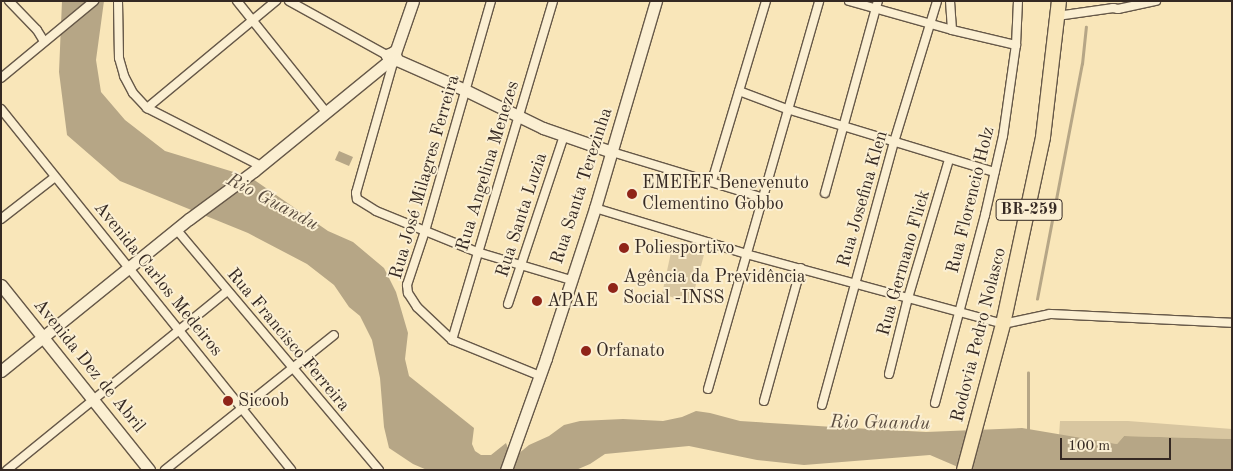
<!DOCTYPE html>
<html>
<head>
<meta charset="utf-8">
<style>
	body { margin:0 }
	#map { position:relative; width:1233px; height:471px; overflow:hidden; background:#f9e6b9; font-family:"Old Standard TT",serif }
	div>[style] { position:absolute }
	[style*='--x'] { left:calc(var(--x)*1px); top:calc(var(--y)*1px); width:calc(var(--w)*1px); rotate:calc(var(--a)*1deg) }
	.green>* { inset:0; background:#d8c6a0 }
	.water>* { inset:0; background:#b6a686 }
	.stream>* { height:2.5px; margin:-1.25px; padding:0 1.25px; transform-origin:1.25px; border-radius:1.25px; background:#b6a686 }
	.roads { filter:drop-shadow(1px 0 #665848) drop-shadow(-1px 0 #665848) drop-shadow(0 1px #665848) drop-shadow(0 -1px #665848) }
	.street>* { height:8px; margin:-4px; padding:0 4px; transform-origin:4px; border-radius:4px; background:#fbefd2 }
	.secondary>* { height:11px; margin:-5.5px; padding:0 5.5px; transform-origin:5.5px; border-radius:5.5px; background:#fbefd2 }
	.highway>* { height:14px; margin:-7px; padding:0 7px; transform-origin:7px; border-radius:7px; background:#f9e6b9 }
	.dots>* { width:14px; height:14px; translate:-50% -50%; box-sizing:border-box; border:2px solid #fbefd2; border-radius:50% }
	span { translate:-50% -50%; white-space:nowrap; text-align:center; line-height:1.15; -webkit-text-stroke:4px #fbefd2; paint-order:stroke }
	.shield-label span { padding:1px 4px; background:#fbefd2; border:1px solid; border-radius:4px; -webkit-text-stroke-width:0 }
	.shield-label { font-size:16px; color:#352923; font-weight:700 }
	.street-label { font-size:18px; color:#352923 }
	.poi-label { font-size:18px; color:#352923 }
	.left { translate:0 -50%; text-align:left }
	.water-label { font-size:19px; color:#5c4e41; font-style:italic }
	.frame { position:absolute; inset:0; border:2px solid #352923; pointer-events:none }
	.scale { position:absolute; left:1060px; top:438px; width:111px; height:22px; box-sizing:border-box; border:2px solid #352923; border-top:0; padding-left:6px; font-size:15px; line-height:18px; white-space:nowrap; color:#352923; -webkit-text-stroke:4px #fbefd2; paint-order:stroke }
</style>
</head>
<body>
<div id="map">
	<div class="green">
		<div style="clip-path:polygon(673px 243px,705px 251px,691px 303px,662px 294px)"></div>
		<div style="clip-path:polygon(1060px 421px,1128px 421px,1232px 429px,1232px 439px,1124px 436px,1117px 444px,1059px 436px)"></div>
	</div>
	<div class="water">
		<div style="clip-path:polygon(62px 1px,104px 1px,96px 60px,101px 92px,125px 120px,165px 151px,250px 177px,328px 231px,353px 242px,384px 268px,396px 292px,408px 333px,405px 359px,409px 376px,474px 428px,472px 444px,475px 451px,481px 455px,491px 455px,506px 443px,512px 459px,529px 445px,549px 436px,564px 425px,580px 421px,623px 419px,663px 421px,682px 417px,696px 411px,710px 413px,740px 421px,834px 427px,926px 432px,1022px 428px,1117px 444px,1124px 436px,1232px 439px,1232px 470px,979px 470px,958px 467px,930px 455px,804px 465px,757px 460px,689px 446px,605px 454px,590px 464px,576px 470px,427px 470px,413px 464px,389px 448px,384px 427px,380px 378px,372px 340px,360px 316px,349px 307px,334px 285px,307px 264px,248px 233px,120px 181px,67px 135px,59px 72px)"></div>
		<div style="clip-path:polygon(339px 151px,353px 157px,349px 166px,335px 160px)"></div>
	</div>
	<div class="stream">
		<div style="--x:1037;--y:299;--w:239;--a:-79.2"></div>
		<div style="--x:1082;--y:64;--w:37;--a:-84"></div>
		<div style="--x:1028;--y:431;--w:58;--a:-90"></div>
	</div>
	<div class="roads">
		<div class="street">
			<div style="--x:9;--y:1;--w:40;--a:46"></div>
			<div style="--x:37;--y:30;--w:13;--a:58"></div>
			<div style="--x:118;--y:1;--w:57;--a:89"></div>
			<div style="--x:119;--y:58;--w:19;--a:74"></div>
			<div style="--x:124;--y:76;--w:19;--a:62"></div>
			<div style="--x:133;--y:93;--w:21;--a:47"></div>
			<div style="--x:147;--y:108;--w:128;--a:27"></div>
			<div style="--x:237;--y:1;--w:142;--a:51.3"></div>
			<div style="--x:289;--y:1;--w:112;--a:28.9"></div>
			<div style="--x:491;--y:1;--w:239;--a:106"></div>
			<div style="--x:425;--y:231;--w:57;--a:108.4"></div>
			<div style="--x:407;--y:285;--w:8;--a:83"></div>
			<div style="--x:408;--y:293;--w:17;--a:57"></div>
			<div style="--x:417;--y:307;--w:48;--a:43.3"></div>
			<div style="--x:452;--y:340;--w:95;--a:22.2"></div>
			<div style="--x:849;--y:1;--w:107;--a:15.7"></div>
			<div style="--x:952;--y:30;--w:66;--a:13.2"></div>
			<div style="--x:950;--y:1;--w:29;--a:86"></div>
			<div style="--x:1057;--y:16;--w:57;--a:-8.1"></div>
			<div style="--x:1113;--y:8;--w:5;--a:11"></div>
			<div style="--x:1118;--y:9;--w:39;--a:-12"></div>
			<div style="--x:393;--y:63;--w:135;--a:105.9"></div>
			<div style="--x:356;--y:193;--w:6;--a:81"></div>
			<div style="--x:357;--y:199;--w:22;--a:32"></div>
			<div style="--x:376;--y:211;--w:109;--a:22.1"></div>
			<div style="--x:477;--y:252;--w:98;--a:16.6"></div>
			<div style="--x:1;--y:78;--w:121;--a:-39.6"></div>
			<div style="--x:739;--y:91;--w:51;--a:20.6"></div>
			<div style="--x:787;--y:109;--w:217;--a:16.9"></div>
			<div style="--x:147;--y:108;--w:168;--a:-39.7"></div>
			<div style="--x:1;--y:109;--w:463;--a:51.2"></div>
			<div style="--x:612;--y:152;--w:158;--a:16.9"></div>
			<div style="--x:712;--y:181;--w:188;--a:-73.3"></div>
			<div style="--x:825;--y:193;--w:199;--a:-74.6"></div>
			<div style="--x:595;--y:208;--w:158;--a:16.9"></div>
			<div style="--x:746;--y:254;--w:266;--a:15.2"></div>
			<div style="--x:1003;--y:324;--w:48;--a:-12"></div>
			<div style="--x:1050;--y:314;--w:182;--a:2.8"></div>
			<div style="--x:1;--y:219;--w:68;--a:-37.9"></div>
			<div style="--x:176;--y:229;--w:315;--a:49.9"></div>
			<div style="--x:508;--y:304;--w:177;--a:-71.6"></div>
			<div style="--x:452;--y:340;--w:354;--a:-73.4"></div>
			<div style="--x:889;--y:374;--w:78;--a:-76"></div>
			<div style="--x:908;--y:298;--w:144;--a:-73.5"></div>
			<div style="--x:708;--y:389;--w:404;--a:-74"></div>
			<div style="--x:764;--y:401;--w:138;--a:-74.5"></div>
			<div style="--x:935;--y:403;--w:195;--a:-75.1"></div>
			<div style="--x:985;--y:215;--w:81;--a:-77.2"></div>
			<div style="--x:1003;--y:136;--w:92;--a:-81.9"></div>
			<div style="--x:1016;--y:45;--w:44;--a:-87.4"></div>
			<div style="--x:822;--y:405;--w:273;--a:-74.7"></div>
			<div style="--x:894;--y:142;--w:147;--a:-73"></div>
			<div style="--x:7;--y:470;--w:284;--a:-39.1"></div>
			<div style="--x:165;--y:470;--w:216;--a:-38.6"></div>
		</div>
		<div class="secondary">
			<div style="--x:395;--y:53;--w:55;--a:-70.9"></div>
			<div style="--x:397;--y:60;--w:9;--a:-111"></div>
			<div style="--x:394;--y:52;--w:8;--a:157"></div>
			<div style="--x:387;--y:55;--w:8;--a:67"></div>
			<div style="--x:390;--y:62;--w:7;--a:-16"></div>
			<div style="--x:397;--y:60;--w:74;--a:23.8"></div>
			<div style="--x:465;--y:90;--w:87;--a:26"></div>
			<div style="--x:543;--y:128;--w:73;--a:19.2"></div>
			<div style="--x:1;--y:285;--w:237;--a:51.3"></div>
			<div style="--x:1;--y:371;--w:242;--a:-39"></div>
			<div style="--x:189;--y:219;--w:81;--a:-36.4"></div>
			<div style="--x:254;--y:171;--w:174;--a:-39.2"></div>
			<div style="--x:506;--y:470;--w:119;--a:-70.3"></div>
			<div style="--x:546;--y:358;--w:158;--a:-71.9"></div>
			<div style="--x:595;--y:208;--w:216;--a:-73.6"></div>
		</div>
		<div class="highway">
			<div style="--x:964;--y:470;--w:151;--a:-75"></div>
			<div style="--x:1003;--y:324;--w:191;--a:-77.9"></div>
			<div style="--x:1043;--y:137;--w:137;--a:-83.3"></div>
		</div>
	</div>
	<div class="dots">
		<div style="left:632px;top:194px;background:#8f2418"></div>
		<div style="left:624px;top:248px;background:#8f2418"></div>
		<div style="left:613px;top:288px;background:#8f2418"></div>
		<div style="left:537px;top:301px;background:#8f2418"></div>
		<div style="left:586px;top:351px;background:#8f2418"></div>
		<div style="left:228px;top:401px;background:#8f2418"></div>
	</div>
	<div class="shield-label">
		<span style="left:1029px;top:210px">BR-259</span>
	</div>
	<div class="street-label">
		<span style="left:488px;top:166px;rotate:-73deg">Rua Angelina Menezes</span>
		<span style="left:425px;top:177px;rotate:-74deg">Rua José Milagres Ferreira</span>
		<span style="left:582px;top:186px;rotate:-72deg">Rua Santa Terezinha</span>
		<span style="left:863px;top:199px;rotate:-74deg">Rua Josefina Klen</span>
		<span style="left:971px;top:200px;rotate:-76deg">Rua Florencio Holz</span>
		<span style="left:522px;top:215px;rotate:-72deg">Rua Santa Luzia</span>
		<span style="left:904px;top:263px;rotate:-74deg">Rua Germano Flick</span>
		<span style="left:158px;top:279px;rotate:51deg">Avenida Carlos Medeiros</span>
		<span style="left:979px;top:335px;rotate:-76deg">Rodovia Pedro Nolasco</span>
		<span style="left:288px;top:340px;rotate:50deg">Rua Francisco Ferreira</span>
		<span style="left:89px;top:366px;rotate:51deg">Avenida Dez de Abril</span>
	</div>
	<div class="poi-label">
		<span class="left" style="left:642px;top:194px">EMEIEF Benevenuto<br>Clementino Gobbo</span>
		<span class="left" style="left:634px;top:248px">Poliesportivo</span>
		<span class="left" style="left:623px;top:288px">Agência da Previdência<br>Social -INSS</span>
		<span class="left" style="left:547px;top:301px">APAE</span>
		<span class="left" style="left:596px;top:351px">Orfanato</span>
		<span class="left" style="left:238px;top:401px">Sicoob</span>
	</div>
	<div class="water-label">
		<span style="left:272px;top:203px;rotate:28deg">Rio Guandu</span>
		<span style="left:880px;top:424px;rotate:1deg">Rio Guandu</span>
	</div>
	<div class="frame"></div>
	<div class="scale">100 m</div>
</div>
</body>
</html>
